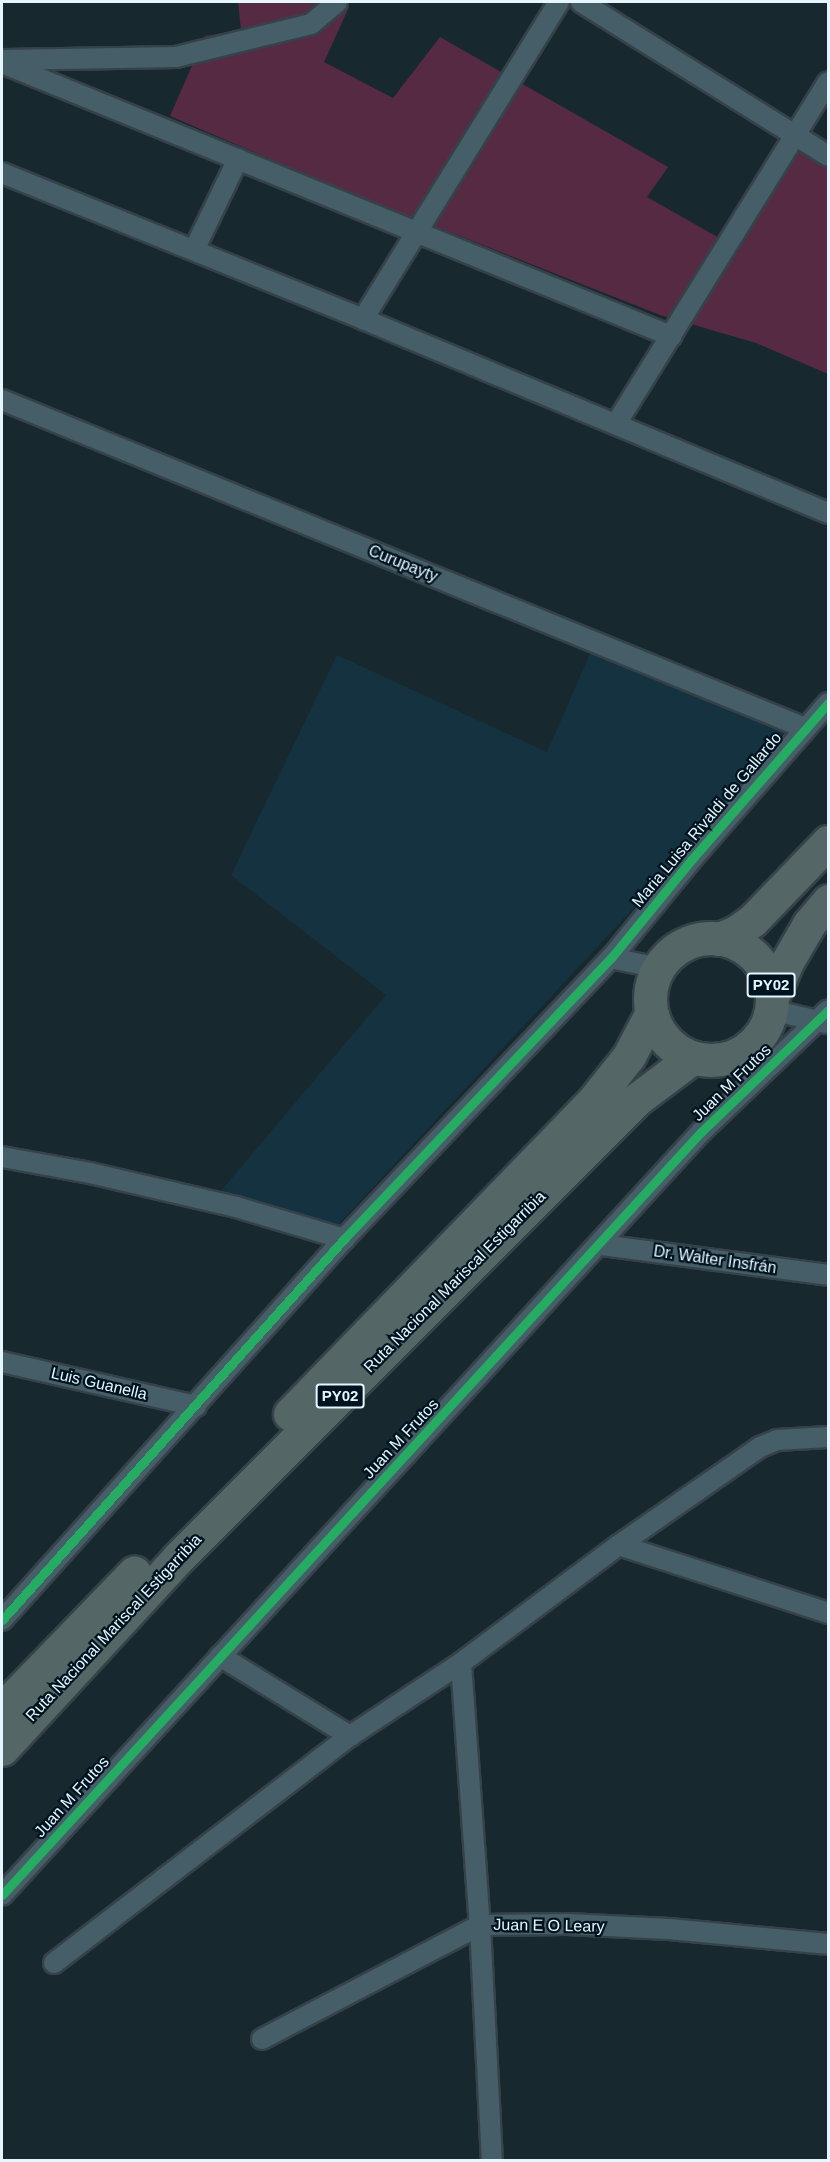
<!DOCTYPE html>
<html>
<head>
<meta charset="utf-8">
<style>
	body { margin:0 }
	#map { position:relative; width:830px; height:2162px; overflow:hidden; background:#18282f; font-family:Arial,sans-serif }
	div>[style] { position:absolute }
	[style*='--x'] { left:calc(var(--x)*1px); top:calc(var(--y)*1px); width:calc(var(--w)*1px); rotate:calc(var(--a)*1deg) }
	.built>* { inset:0; background:#143240 }
	.green>* { inset:0; background:#562a43 }
	.roads { filter:drop-shadow(2px 0 #364249) drop-shadow(-2px 0 #364249) drop-shadow(0 2px #364249) drop-shadow(0 -2px #364249) }
	.minor>* { height:20px; margin:-10px; padding:0 10px; transform-origin:10px; border-radius:10px; background:#465e68 }
	.trunk>* { height:33px; margin:-16.5px; padding:0 16.5px; transform-origin:16.5px; border-radius:16.5px; background:#546666 }
	.trunk>.ring { margin:-16.5px; padding:0; box-sizing:content-box; background:none; border:33px solid #546666; border-radius:50% }
	.cycleway>* { height:9px; margin:-4.5px; padding:0 4.5px; transform-origin:4.5px; border-radius:4.5px; background:#26ab63 }
	span { translate:-50% -50%; white-space:nowrap; text-align:center; line-height:1.15; -webkit-text-stroke:4.5px #001420; paint-order:stroke }
	.shield-label span { padding:2px 4px; background:#001420; border:2px solid; border-radius:4px; -webkit-text-stroke-width:0 }
	.shield-label { font-size:15px; color:#e5f6ff; font-weight:700 }
	.street-label { font-size:16px; color:#e5f6ff }
	.frame { position:absolute; inset:0; border:3px solid #e5f6ff; pointer-events:none }
</style>
</head>
<body>
<div id="map">
	<div class="built">
		<div style="clip-path:polygon(592px 649px,795px 735px,337px 1226px,220px 1192px,386px 995px,231px 875px,337px 655px,547px 752px)"></div>
	</div>
	<div class="green">
		<div style="clip-path:polygon(238px 2px,340px 2px,349px 7px,324px 62px,393px 98px,440px 37px,668px 167px,647px 197px,721px 239px,786px 139px,828px 165px,828px 374px,756px 343px,660px 315px,328px 184px,170px 116px,205px 36px,241px 30px)"></div>
	</div>
	<div class="roads">
		<div class="minor">
			<div style="--x:581;--y:2;--w:291;--a:31.9"></div>
			<div style="--x:4;--y:60;--w:172;--a:-1"></div>
			<div style="--x:176;--y:57;--w:139;--a:-13.7"></div>
			<div style="--x:311;--y:24;--w:34;--a:-40"></div>
			<div style="--x:2;--y:63;--w:723;--a:22.2"></div>
			<div style="--x:2;--y:173;--w:389;--a:22"></div>
			<div style="--x:363;--y:319;--w:504;--a:22.65"></div>
			<div style="--x:194;--y:250;--w:101;--a:-64.2"></div>
			<div style="--x:363;--y:319;--w:373;--a:-58.3"></div>
			<div style="--x:2;--y:400;--w:867;--a:22.22"></div>
			<div style="--x:616;--y:424;--w:402;--a:-58.2"></div>
			<div style="--x:611;--y:958;--w:49;--a:11.8"></div>
			<div style="--x:772;--y:1010;--w:56;--a:13.5"></div>
			<div style="--x:2;--y:1157;--w:89;--a:10.3"></div>
			<div style="--x:90;--y:1173;--w:150;--a:13.1"></div>
			<div style="--x:236;--y:1207;--w:113;--a:16.5"></div>
			<div style="--x:601;--y:1245;--w:229;--a:7.5"></div>
			<div style="--x:2;--y:1362;--w:199;--a:12.8"></div>
			<div style="--x:619;--y:1545;--w:220;--a:18"></div>
			<div style="--x:2;--y:1620;--w:512;--a:-48.09"></div>
			<div style="--x:344;--y:1239;--w:388;--a:-46.5"></div>
			<div style="--x:611;--y:958;--w:128;--a:-50.7"></div>
			<div style="--x:692;--y:859;--w:207;--a:-48.9"></div>
			<div style="--x:220;--y:1656;--w:153;--a:31.6"></div>
			<div style="--x:461;--y:1663;--w:263;--a:85.9"></div>
			<div style="--x:480;--y:1925;--w:235;--a:87.1"></div>
			<div style="--x:2;--y:1895;--w:1035;--a:-47.51"></div>
			<div style="--x:701;--y:1132;--w:176;--a:-43.8"></div>
			<div style="--x:54;--y:1963;--w:373;--a:-37.5"></div>
			<div style="--x:350;--y:1736;--w:133;--a:-33.3"></div>
			<div style="--x:461;--y:1663;--w:197;--a:-36.8"></div>
			<div style="--x:619;--y:1545;--w:172;--a:-34.8"></div>
			<div style="--x:760;--y:1447;--w:18;--a:-22"></div>
			<div style="--x:777;--y:1440;--w:51;--a:-3.4"></div>
			<div style="--x:262;--y:2039;--w:246;--a:-27.6"></div>
			<div style="--x:480;--y:1925;--w:87;--a:-0.7"></div>
			<div style="--x:567;--y:1924;--w:102;--a:2.8"></div>
			<div style="--x:669;--y:1929;--w:160;--a:5.4"></div>
		</div>
		<div class="trunk">
			<div class="ring" style="left:650px;top:938px;width:89px;height:89px"></div>
			<div style="--x:719;--y:939;--w:18;--a:-22"></div>
			<div style="--x:736;--y:932;--w:19;--a:-35"></div>
			<div style="--x:752;--y:921;--w:110;--a:-46.1"></div>
			<div style="--x:773;--y:995;--w:36;--a:-67"></div>
			<div style="--x:787;--y:962;--w:44;--a:-59.9"></div>
			<div style="--x:809;--y:924;--w:30;--a:-50"></div>
			<div style="--x:290;--y:1414;--w:437;--a:-45.9"></div>
			<div style="--x:594;--y:1100;--w:56;--a:-51.5"></div>
			<div style="--x:629;--y:1056;--w:47;--a:-62.4"></div>
			<div style="--x:2;--y:1709;--w:190;--a:-45.9"></div>
			<div style="--x:2;--y:1749;--w:260;--a:-47.3"></div>
			<div style="--x:178;--y:1558;--w:648;--a:-45"></div>
			<div style="--x:636;--y:1100;--w:70;--a:-36.9"></div>
		</div>
	</div>
	<div class="cycleway">
		<div style="--x:2;--y:1620;--w:512;--a:-48.09"></div>
		<div style="--x:344;--y:1239;--w:388;--a:-46.5"></div>
		<div style="--x:611;--y:958;--w:128;--a:-50.7"></div>
		<div style="--x:692;--y:859;--w:207;--a:-48.9"></div>
		<div style="--x:2;--y:1895;--w:1035;--a:-47.51"></div>
		<div style="--x:701;--y:1132;--w:176;--a:-43.8"></div>
	</div>
	<div class="shield-label">
		<span style="left:771px;top:985px">PY02</span>
		<span style="left:340px;top:1396px">PY02</span>
	</div>
	<div class="street-label">
		<span style="left:403px;top:564px;rotate:22deg">Curupayty</span>
		<span style="left:707px;top:820px;rotate:-50deg">Maria Luisa Rivaldi de Gallardo</span>
		<span style="left:732px;top:1083px;rotate:-44deg">Juan M Frutos</span>
		<span style="left:715px;top:1260px;rotate:8deg">Dr. Walter Insfrán</span>
		<span style="left:455px;top:1282px;rotate:-45deg">Ruta Nacional Mariscal Estigarribia</span>
		<span style="left:99px;top:1384px;rotate:13deg">Luis Guanella</span>
		<span style="left:401px;top:1439px;rotate:-47deg">Juan M Frutos</span>
		<span style="left:114px;top:1628px;rotate:-47deg">Ruta Nacional Mariscal Estigarribia</span>
		<span style="left:72px;top:1797px;rotate:-48deg">Juan M Frutos</span>
		<span style="left:549px;top:1926px;rotate:1deg">Juan E O Leary</span>
	</div>
	<div class="frame"></div>
</div>
</body>
</html>
